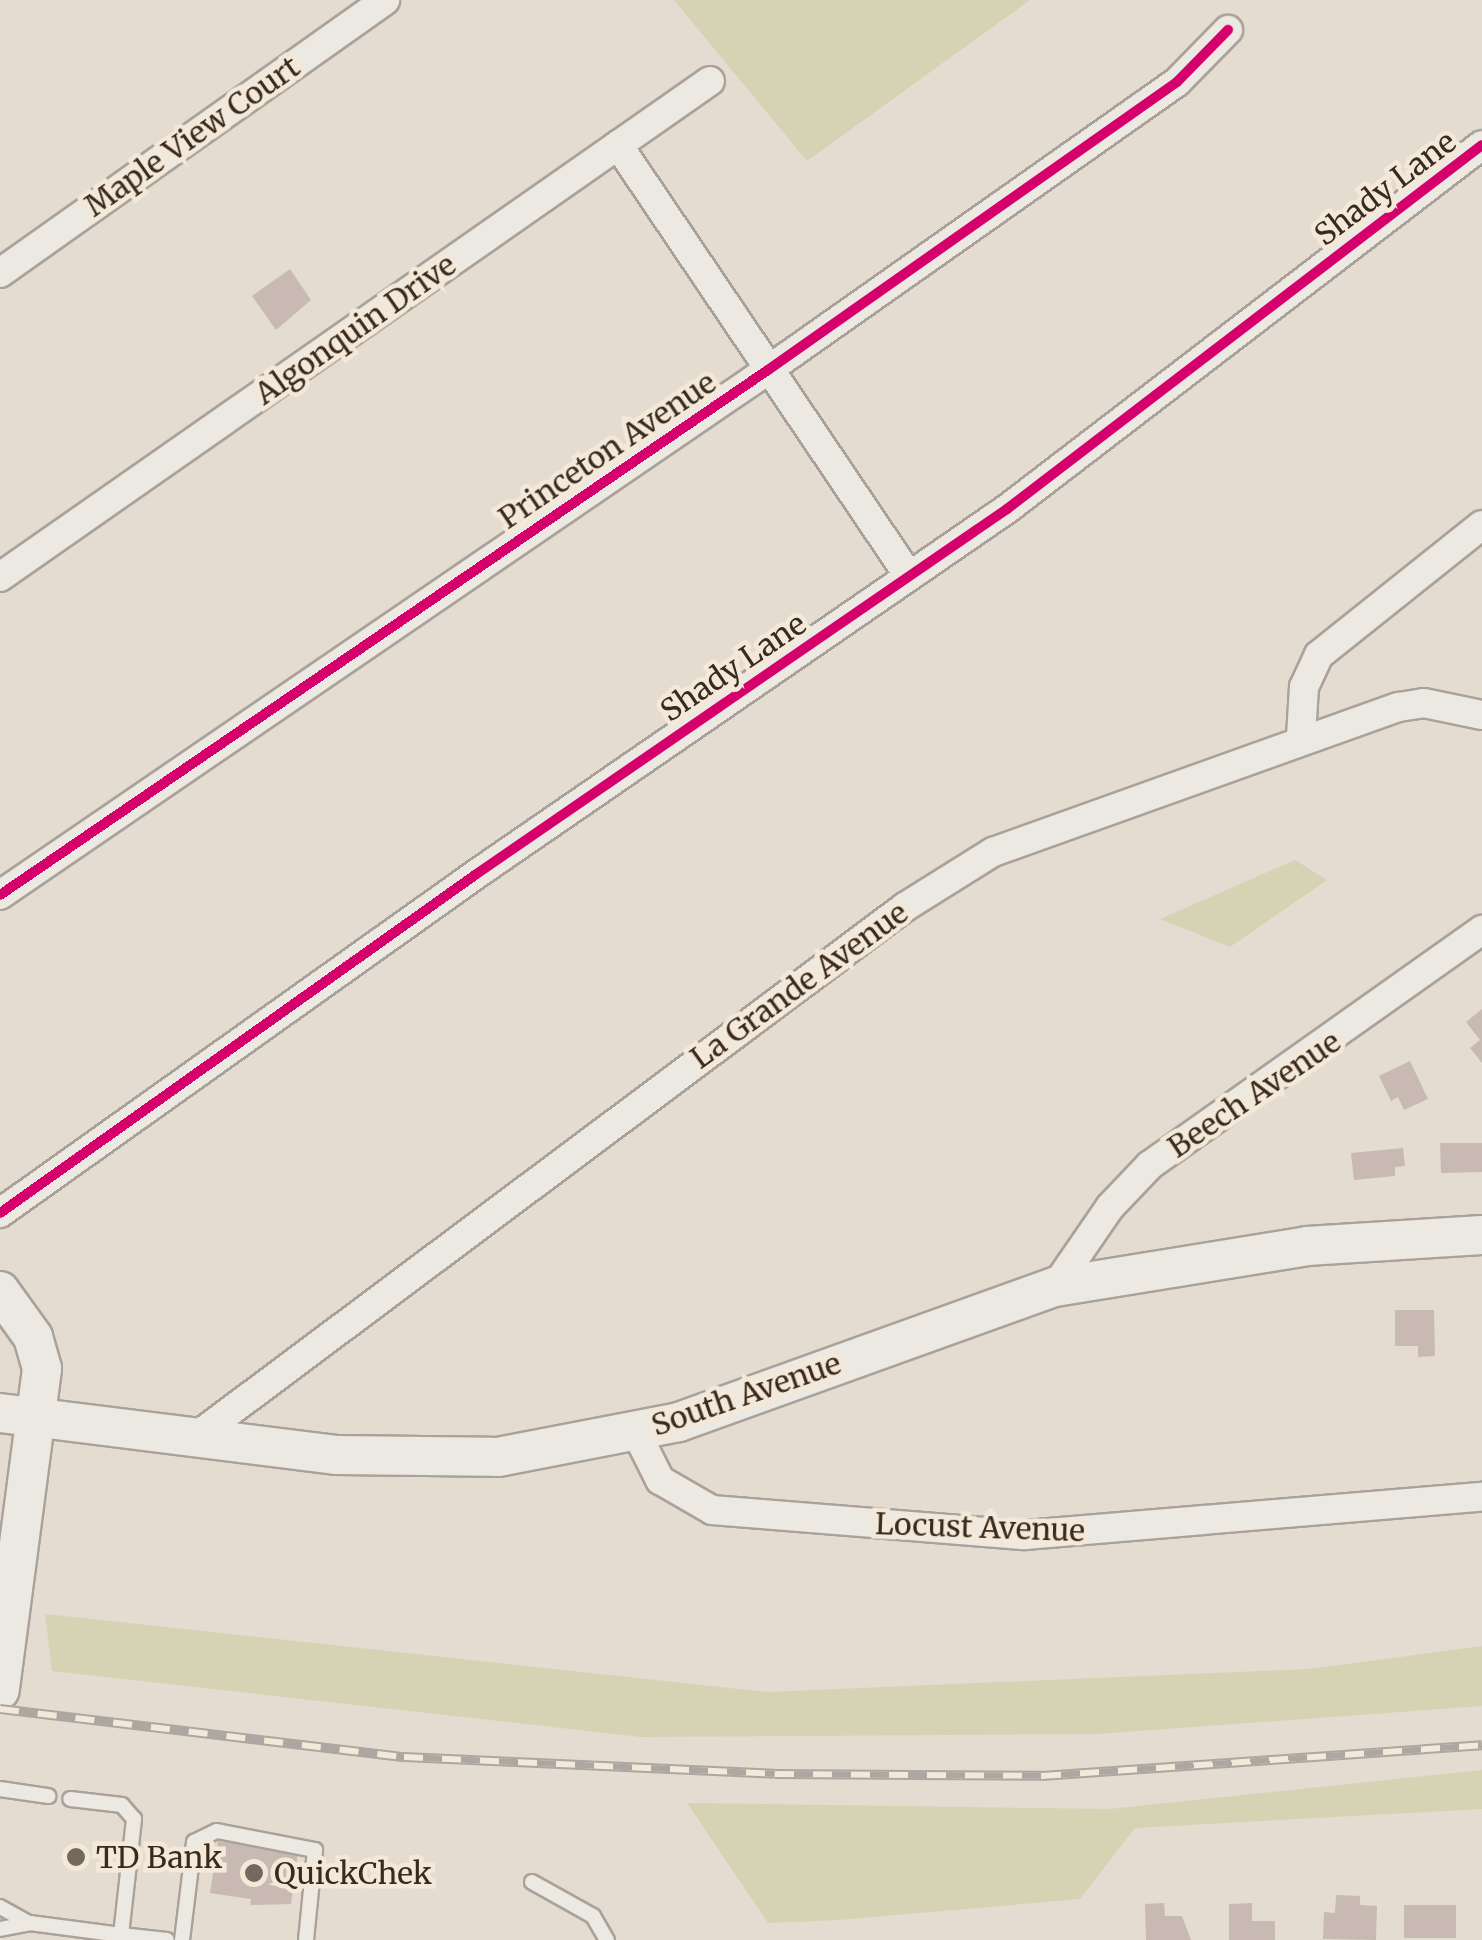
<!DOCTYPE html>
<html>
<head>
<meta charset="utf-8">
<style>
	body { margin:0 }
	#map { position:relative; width:1482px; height:1940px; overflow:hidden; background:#e4dcd1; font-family:Merriweather,serif }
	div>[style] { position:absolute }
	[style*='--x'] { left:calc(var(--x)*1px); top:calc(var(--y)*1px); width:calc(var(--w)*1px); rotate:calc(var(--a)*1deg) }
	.green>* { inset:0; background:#d6d2b4 }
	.building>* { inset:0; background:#c8bab2 }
	.roads { filter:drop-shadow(2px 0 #aaa299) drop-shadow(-2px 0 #aaa299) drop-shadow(0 2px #aaa299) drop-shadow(0 -2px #aaa299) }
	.lane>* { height:14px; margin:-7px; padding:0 7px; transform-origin:7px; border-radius:7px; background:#ece8e2 }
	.street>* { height:28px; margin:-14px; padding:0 14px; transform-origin:14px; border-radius:14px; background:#ece8e2 }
	.secondary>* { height:38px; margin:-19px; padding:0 19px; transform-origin:19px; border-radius:19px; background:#ece8e2 }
	.rail>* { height:10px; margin-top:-5px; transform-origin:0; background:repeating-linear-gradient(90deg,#f4e9d8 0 19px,#ada7a1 0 38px); box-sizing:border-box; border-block:2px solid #ada7a1 }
	.cycleway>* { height:10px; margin:-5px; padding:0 5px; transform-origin:5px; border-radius:5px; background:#d6006c }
	.dots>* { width:28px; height:28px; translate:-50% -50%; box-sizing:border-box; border:5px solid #f4e9d8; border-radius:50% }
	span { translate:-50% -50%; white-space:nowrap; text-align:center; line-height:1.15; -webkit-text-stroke:9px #f4e9d8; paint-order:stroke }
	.street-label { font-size:30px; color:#392a21 }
	.poi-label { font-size:30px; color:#392a21 }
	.left { translate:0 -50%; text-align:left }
</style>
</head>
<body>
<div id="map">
	<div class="green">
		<div style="clip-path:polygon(674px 0,1030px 0,807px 161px)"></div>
		<div style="clip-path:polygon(1295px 860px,1327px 880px,1230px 947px,1160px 919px)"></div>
		<div style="clip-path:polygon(45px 1614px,767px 1692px,1309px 1669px,1482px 1646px,1482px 1706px,1097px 1734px,641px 1737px,52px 1671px)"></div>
		<div style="clip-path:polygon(1482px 1770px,1482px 1809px,1135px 1828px,1080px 1899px,838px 1920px,768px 1923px,687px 1803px,1109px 1809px)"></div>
	</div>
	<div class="building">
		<div style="clip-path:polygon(290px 269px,311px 300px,276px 330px,252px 296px)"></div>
		<div style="clip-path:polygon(1482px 1009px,1482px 1063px,1470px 1048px,1480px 1040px,1466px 1022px)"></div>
		<div style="clip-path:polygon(1410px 1061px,1428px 1099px,1404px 1110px,1398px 1097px,1391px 1101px,1379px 1076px)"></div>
		<div style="clip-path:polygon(1440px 1143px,1482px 1143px,1482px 1172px,1441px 1173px)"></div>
		<div style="clip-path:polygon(1403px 1148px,1405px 1166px,1395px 1167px,1395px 1176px,1354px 1180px,1351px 1153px)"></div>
		<div style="clip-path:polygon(1395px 1310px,1434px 1310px,1435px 1356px,1418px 1357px,1418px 1346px,1395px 1346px)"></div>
		<div style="clip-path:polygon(218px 1841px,298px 1852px,291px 1904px,250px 1905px,251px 1899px,210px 1893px)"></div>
		<div style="clip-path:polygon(1336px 1895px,1360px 1896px,1360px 1905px,1377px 1906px,1376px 1940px,1323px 1939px,1324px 1912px,1335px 1913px)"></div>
		<div style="clip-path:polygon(1164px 1903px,1165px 1916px,1182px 1916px,1191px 1940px,1146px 1940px,1145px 1904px)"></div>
		<div style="clip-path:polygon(1252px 1903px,1252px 1921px,1275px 1921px,1275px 1940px,1229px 1940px,1229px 1904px)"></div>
		<div style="clip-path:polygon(1404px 1905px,1456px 1905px,1456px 1938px,1404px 1938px)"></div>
	</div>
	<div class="roads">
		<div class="lane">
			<div style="--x:0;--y:1789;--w:49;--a:8.3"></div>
			<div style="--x:532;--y:1882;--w:70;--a:29.1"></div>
			<div style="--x:593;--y:1916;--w:28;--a:60"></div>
			<div style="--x:0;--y:1907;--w:33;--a:29"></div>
			<div style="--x:0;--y:1929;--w:31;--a:-11"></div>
			<div style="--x:30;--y:1923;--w:92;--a:7.5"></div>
			<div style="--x:121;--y:1935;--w:117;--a:-83.6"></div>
			<div style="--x:134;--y:1819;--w:18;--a:-131"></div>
			<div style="--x:122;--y:1805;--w:52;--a:-173.4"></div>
			<div style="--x:121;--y:1940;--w:5;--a:-90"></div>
			<div style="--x:121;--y:1935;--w:46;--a:6.2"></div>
			<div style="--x:182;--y:1940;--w:99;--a:-83"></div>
			<div style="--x:194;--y:1842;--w:25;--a:-26"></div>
			<div style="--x:217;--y:1831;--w:100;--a:11"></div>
			<div style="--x:315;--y:1850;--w:90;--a:95.7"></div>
		</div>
		<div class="street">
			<div style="--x:618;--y:145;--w:520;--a:55.97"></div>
			<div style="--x:0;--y:273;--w:472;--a:-35.3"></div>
			<div style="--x:0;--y:577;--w:866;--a:-34.94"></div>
			<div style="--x:1301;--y:737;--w:50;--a:-86.6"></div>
			<div style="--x:1304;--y:687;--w:35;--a:-65"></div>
			<div style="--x:1319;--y:655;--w:208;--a:-38.6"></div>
			<div style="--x:0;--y:895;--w:930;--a:-34.36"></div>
			<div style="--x:768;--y:370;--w:500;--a:-35.15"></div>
			<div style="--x:1177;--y:82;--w:73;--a:-45.6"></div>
			<div style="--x:0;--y:1213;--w:583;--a:-35.43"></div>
			<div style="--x:475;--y:875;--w:646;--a:-34.53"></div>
			<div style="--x:1007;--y:509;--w:598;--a:-37.46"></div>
			<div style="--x:1055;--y:1287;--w:97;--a:-55.5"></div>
			<div style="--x:1110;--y:1207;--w:58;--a:-46.4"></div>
			<div style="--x:1150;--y:1165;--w:407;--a:-35.3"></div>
			<div style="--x:636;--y:1432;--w:54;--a:63.4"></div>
			<div style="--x:660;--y:1480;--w:60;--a:30"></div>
			<div style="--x:712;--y:1510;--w:314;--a:4.6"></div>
			<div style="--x:1025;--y:1535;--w:459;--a:-4.8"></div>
			<div style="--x:197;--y:1436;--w:884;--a:-36.77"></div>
			<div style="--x:905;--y:907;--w:104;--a:-32"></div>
			<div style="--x:993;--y:852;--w:431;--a:-19.7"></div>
			<div style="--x:1399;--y:707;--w:25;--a:-9"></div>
			<div style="--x:1424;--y:703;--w:59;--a:11.7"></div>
		</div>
		<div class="secondary">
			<div style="--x:0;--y:1291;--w:57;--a:54.3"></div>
			<div style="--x:33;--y:1337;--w:33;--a:74"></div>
			<div style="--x:42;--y:1369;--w:324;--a:97.5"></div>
			<div style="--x:0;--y:1413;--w:340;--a:7.1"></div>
			<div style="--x:337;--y:1455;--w:161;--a:0.7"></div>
			<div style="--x:498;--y:1457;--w:184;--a:-10.9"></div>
			<div style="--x:679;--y:1422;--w:400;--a:-19.8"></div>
			<div style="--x:1055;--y:1287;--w:255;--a:-9.2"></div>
			<div style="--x:1307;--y:1246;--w:175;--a:-3.6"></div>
		</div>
	</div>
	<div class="rail">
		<div style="--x:0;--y:1709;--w:407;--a:6.8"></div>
		<div style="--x:404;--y:1757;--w:371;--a:2.6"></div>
		<div style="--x:775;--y:1774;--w:267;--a:0.4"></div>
		<div style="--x:1042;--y:1776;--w:441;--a:-4"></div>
	</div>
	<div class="cycleway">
		<div style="--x:0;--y:895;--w:930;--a:-34.36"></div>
		<div style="--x:768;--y:370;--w:500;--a:-35.15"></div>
		<div style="--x:1177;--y:82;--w:73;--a:-45.6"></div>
		<div style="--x:0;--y:1213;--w:583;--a:-35.43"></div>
		<div style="--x:475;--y:875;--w:646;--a:-34.53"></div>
		<div style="--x:1007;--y:509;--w:598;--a:-37.46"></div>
	</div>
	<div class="dots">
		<div style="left:76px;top:1857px;background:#75685f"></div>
		<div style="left:254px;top:1873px;background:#75685f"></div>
	</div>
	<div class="street-label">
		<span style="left:192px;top:136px;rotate:-35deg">Maple View Court</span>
		<span style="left:1385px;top:188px;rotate:-37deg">Shady Lane</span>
		<span style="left:355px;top:329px;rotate:-35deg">Algonquin Drive</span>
		<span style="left:607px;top:450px;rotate:-34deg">Princeton Avenue</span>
		<span style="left:733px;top:667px;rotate:-34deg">Shady Lane</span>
		<span style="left:799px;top:985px;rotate:-36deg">La Grande Avenue</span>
		<span style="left:1254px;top:1094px;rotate:-34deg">Beech Avenue</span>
		<span style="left:746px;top:1394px;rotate:-19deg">South Avenue</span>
		<span style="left:980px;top:1527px;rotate:2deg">Locust Avenue</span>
	</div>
	<div class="poi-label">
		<span class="left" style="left:96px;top:1857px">TD Bank</span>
		<span class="left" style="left:274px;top:1873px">QuickChek</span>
	</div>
</div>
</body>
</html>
